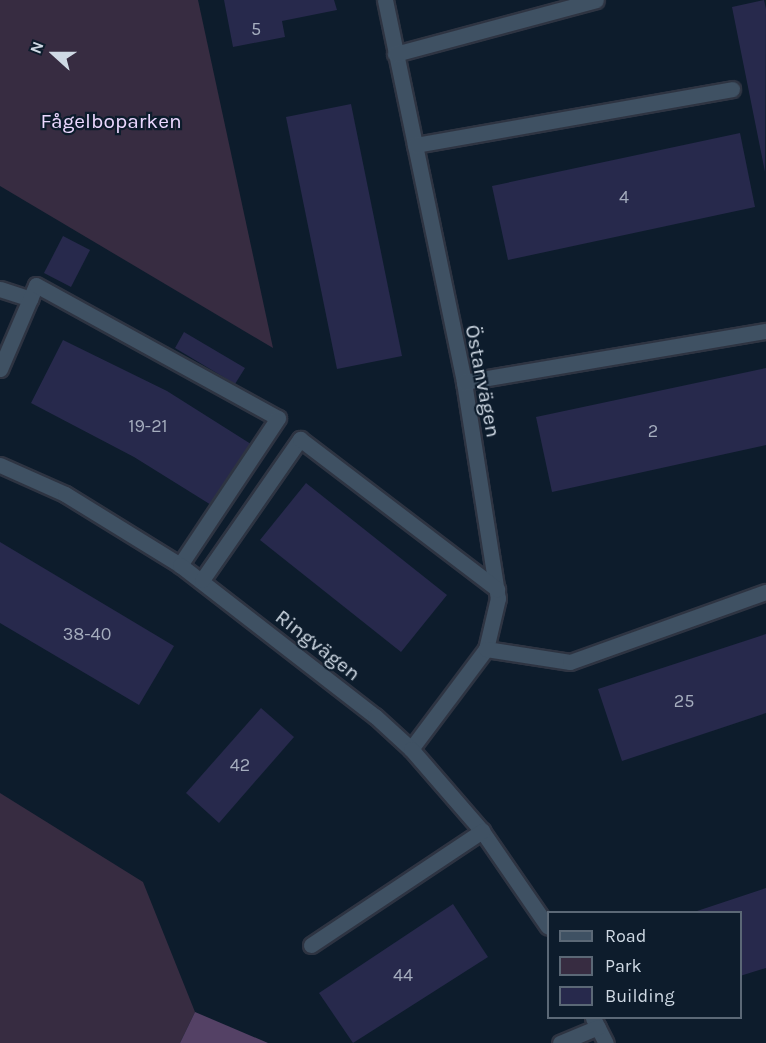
<!DOCTYPE html>
<html>
<head>
<meta charset="utf-8">
<style>
	body { margin:0 }
	#map { position:relative; width:766px; height:1043px; overflow:hidden; background:#0d1c2c; font-family:Karla,sans-serif }
	div>[style] { position:absolute }
	[style*='--x'] { left:calc(var(--x)*1px); top:calc(var(--y)*1px); width:calc(var(--w)*1px); rotate:calc(var(--a)*1deg) }
	.green>* { inset:0; background:#372c41 }
	.forest>* { inset:0; background:#544165 }
	.building>* { inset:0; background:#27294c }
	.roads { filter:drop-shadow(2px 0 #2e3442) drop-shadow(-2px 0 #2e3442) drop-shadow(0 2px #2e3442) drop-shadow(0 -2px #2e3442) }
	.minor>* { height:15px; margin:-7.5px; padding:0 7.5px; transform-origin:7.5px; border-radius:7.5px; background:#3f5163 }
	span { translate:-50% -50%; white-space:nowrap; text-align:center; line-height:1.15; -webkit-text-stroke:4.5px #0d1c2c; paint-order:stroke }
	.number-label { font-size:18px; color:#a5adbe }
	.number-label span { -webkit-text-stroke-width:0 }
	.park-label { font-size:21px; color:#ebd8ff }
	.street-label { font-size:21px; color:#cfd9e4 }
	.legend { position:absolute; left:547px; top:911px; width:195px; height:108px; box-sizing:border-box; background:#0d1c2c; border:2px solid #5b6876; margin:0; padding:8px 10px; list-style:none; font-size:18px; color:#cfd9e4 }
	.legend li { display:flex; align-items:center; gap:12px; height:30px }
	.legend b { width:30px; border:2px solid #5b6876 }
	.north { position:absolute; left:24px; top:24px; width:60px; height:60px; -webkit-text-stroke:4px #0d1c2c; paint-order:stroke; rotate:291deg; font-size:16px; font-weight:700; line-height:24px; text-align:center; color:#cfd9e4 }
	.north::after { content:''; display:block; margin:auto; width:21px; height:27px; background:#cfd9e4; clip-path:polygon(50% 0,100% 100%,50% 72%,0 100%) }
</style>
</head>
<body>
<div id="map">
	<div class="green">
		<div style="clip-path:polygon(0 0,198px 0,273px 348px,0 186px)"></div>
		<div style="clip-path:polygon(0 793px,143px 882px,195px 1012px,180px 1043px,0 1043px)"></div>
	</div>
	<div class="forest">
		<div style="clip-path:polygon(195px 1012px,268px 1043px,180px 1043px)"></div>
	</div>
	<div class="building">
		<div style="clip-path:polygon(224px 0,334px 0,337px 10px,282px 21px,285px 37px,233px 47px)"></div>
		<div style="clip-path:polygon(764px 0,766px 9px,765px 172px,732px 7px)"></div>
		<div style="clip-path:polygon(351px 104px,402px 356px,337px 369px,286px 117px)"></div>
		<div style="clip-path:polygon(740px 133px,755px 207px,508px 260px,492px 186px)"></div>
		<div style="clip-path:polygon(63px 236px,90px 250px,71px 287px,44px 273px)"></div>
		<div style="clip-path:polygon(184px 332px,245px 368px,235px 384px,175px 348px)"></div>
		<div style="clip-path:polygon(63px 340px,167px 391px,257px 448px,216px 508px,134px 457px,31px 403px)"></div>
		<div style="clip-path:polygon(766px 368px,766px 445px,552px 492px,536px 417px)"></div>
		<div style="clip-path:polygon(306px 483px,447px 595px,401px 652px,260px 540px)"></div>
		<div style="clip-path:polygon(0 542px,174px 646px,139px 705px,0 623px)"></div>
		<div style="clip-path:polygon(766px 634px,766px 713px,622px 761px,598px 689px)"></div>
		<div style="clip-path:polygon(261px 708px,294px 737px,219px 823px,186px 793px)"></div>
		<div style="clip-path:polygon(766px 888px,766px 968px,740px 976px,740px 912px,694px 912px)"></div>
		<div style="clip-path:polygon(453px 904px,488px 957px,353px 1043px,319px 993px)"></div>
	</div>
	<div class="roads">
		<div class="minor">
			<div style="--x:385;--y:0;--w:390;--a:78.3"></div>
			<div style="--x:464;--y:382;--w:219;--a:81.1"></div>
			<div style="--x:498;--y:598;--w:52;--a:103.2"></div>
			<div style="--x:486;--y:649;--w:125;--a:126.9"></div>
			<div style="--x:395;--y:54;--w:208;--a:-15"></div>
			<div style="--x:415;--y:145;--w:322;--a:-10"></div>
			<div style="--x:0;--y:289;--w:32;--a:18"></div>
			<div style="--x:0;--y:369;--w:91;--a:-66.8"></div>
			<div style="--x:36;--y:285;--w:276;--a:28.8"></div>
			<div style="--x:278;--y:418;--w:177;--a:123.7"></div>
			<div style="--x:464;--y:382;--w:306;--a:-9.6"></div>
			<div style="--x:0;--y:465;--w:71;--a:24"></div>
			<div style="--x:65;--y:494;--w:135;--a:31.7"></div>
			<div style="--x:180;--y:565;--w:247;--a:37.8"></div>
			<div style="--x:375;--y:716;--w:49;--a:42.5"></div>
			<div style="--x:411;--y:749;--w:108;--a:49.1"></div>
			<div style="--x:482;--y:831;--w:116;--a:55.5"></div>
			<div style="--x:202;--y:580;--w:172;--a:-55.2"></div>
			<div style="--x:300;--y:439;--w:248;--a:37.3"></div>
			<div style="--x:486;--y:649;--w:85;--a:8.8"></div>
			<div style="--x:570;--y:662;--w:208;--a:-19.7"></div>
			<div style="--x:311;--y:945;--w:206;--a:-33.7"></div>
			<div style="--x:593;--y:1018;--w:28;--a:63"></div>
			<div style="--x:560;--y:1043;--w:41;--a:-22.8"></div>
		</div>
	</div>
	<div class="number-label">
		<span style="left:256px;top:29px">5</span>
		<span style="left:624px;top:197px">4</span>
		<span style="left:148px;top:426px">19-21</span>
		<span style="left:653px;top:431px">2</span>
		<span style="left:87px;top:634px">38-40</span>
		<span style="left:684px;top:701px">25</span>
		<span style="left:240px;top:765px">42</span>
		<span style="left:403px;top:975px">44</span>
	</div>
	<div class="park-label">
		<span style="left:111px;top:121px">Fågelboparken</span>
	</div>
	<div class="street-label">
		<span style="left:483px;top:381px;rotate:79deg">Östanvägen</span>
		<span style="left:318px;top:645px;rotate:38deg">Ringvägen</span>
	</div>
	<ul class="legend">
	<li><b style="height:8px;background:#3f5163"></b>Road</li>
	<li><b style="height:16px;background:#372c41"></b>Park</li>
	<li><b style="height:16px;background:#27294c"></b>Building</li>
	</ul>
	<div class="north">N</div>
</div>
</body>
</html>
